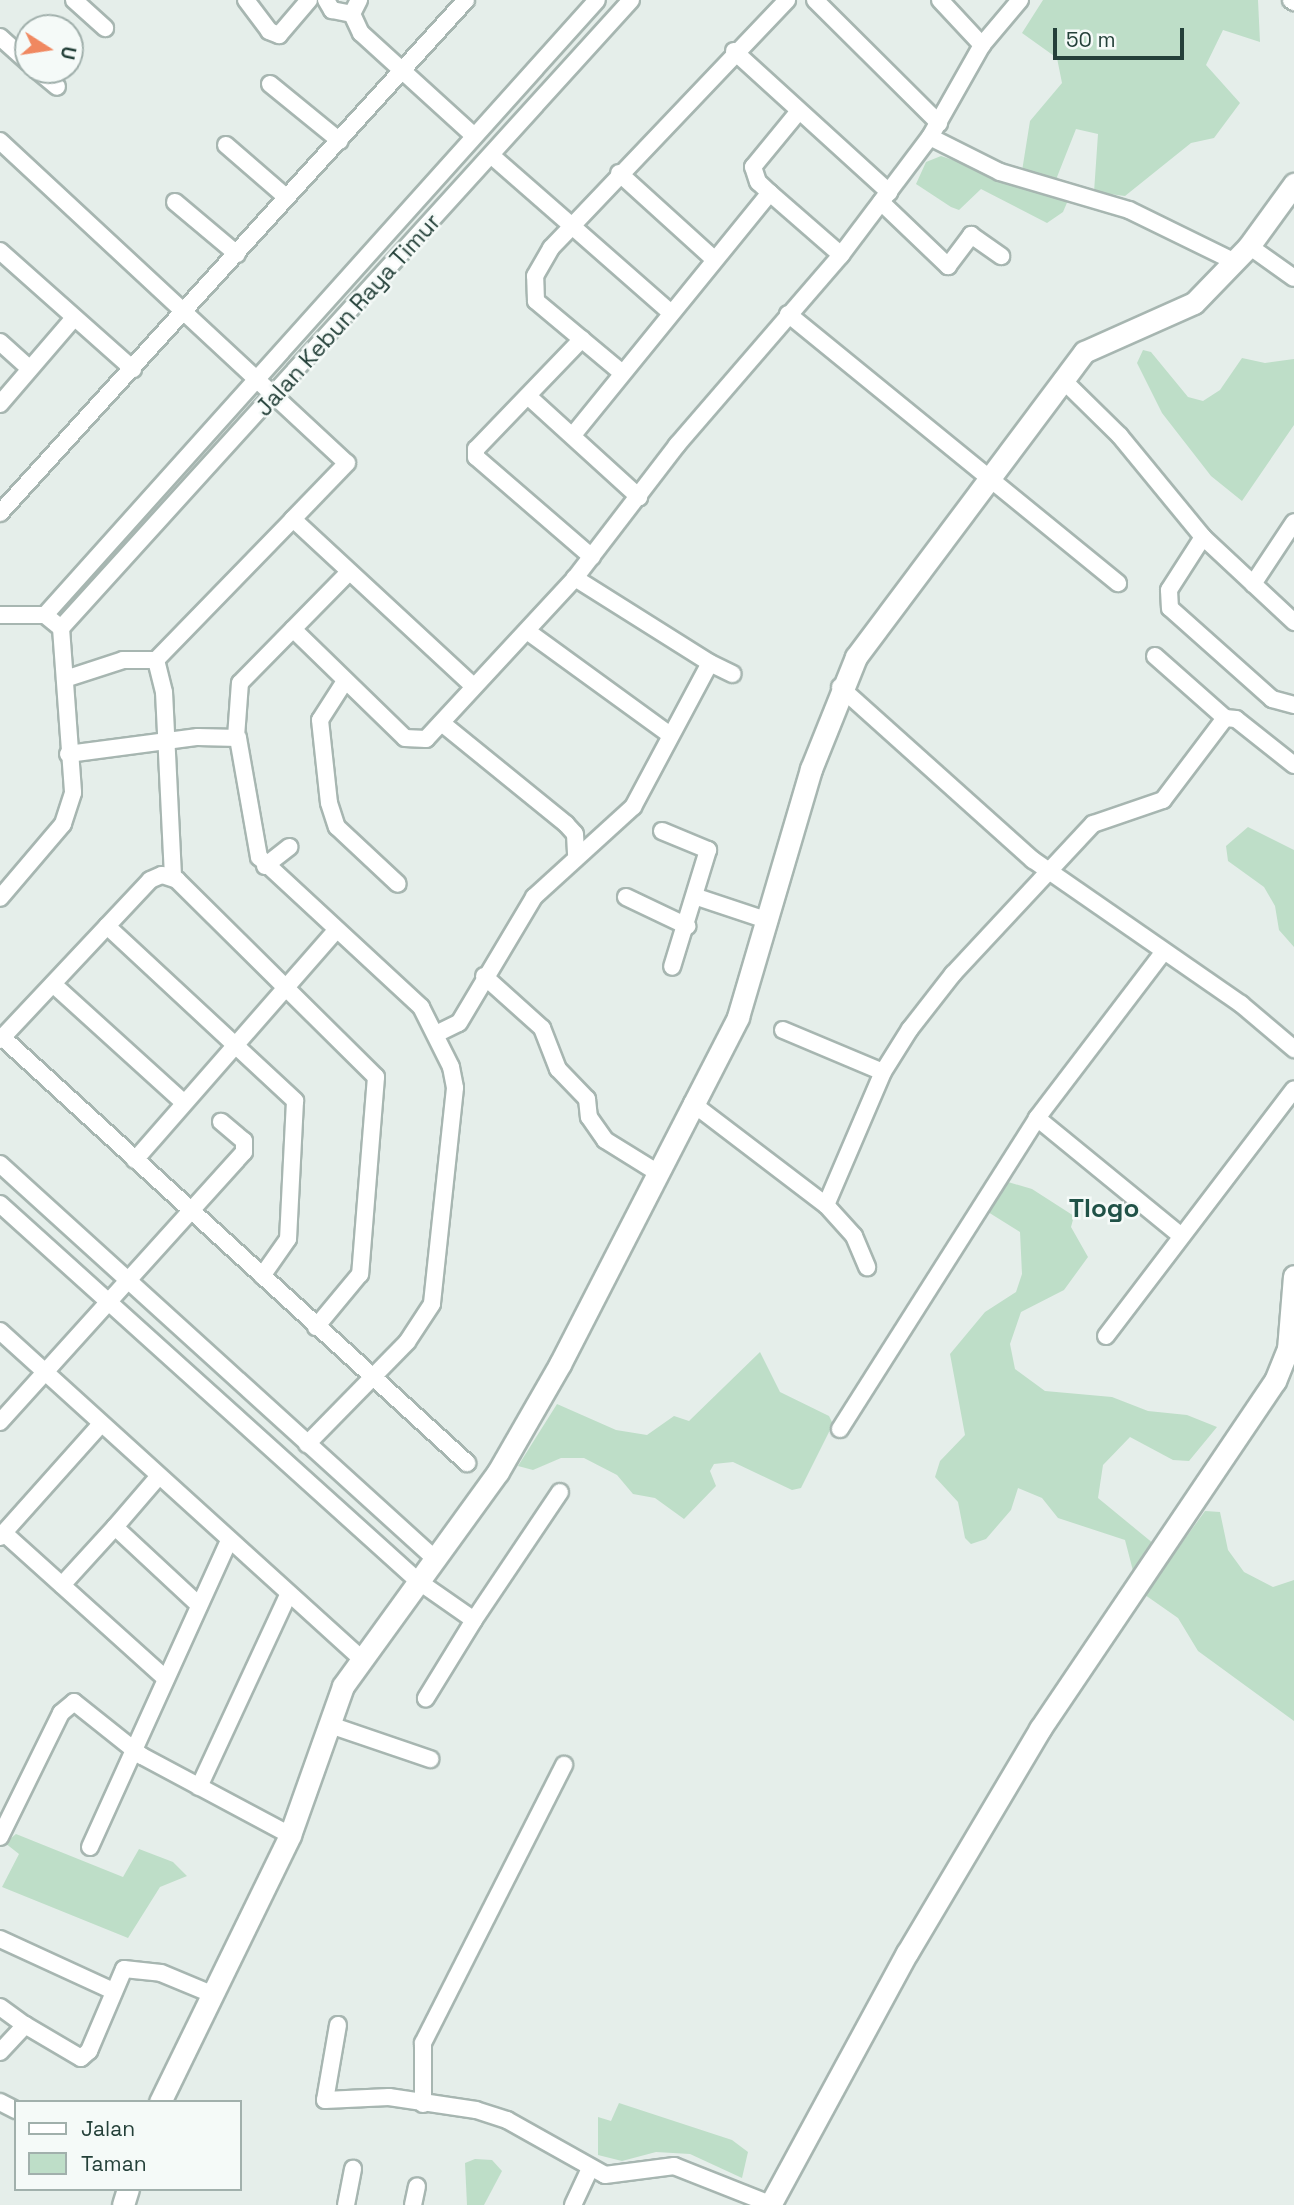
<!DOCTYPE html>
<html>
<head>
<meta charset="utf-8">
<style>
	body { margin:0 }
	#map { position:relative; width:1294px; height:2205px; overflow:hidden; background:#e5eeea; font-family:"Space Grotesk",sans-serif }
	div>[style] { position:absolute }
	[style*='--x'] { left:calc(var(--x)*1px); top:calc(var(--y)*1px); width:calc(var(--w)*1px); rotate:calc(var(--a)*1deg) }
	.green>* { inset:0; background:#bedec8 }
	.roads { filter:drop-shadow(2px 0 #a7b6b1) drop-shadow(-2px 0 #a7b6b1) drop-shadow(0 2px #a7b6b1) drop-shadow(0 -2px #a7b6b1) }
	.street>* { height:16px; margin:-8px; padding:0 8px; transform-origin:8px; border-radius:8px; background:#fff }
	.secondary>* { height:21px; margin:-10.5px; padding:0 10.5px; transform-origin:10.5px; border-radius:10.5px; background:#fff }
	span { translate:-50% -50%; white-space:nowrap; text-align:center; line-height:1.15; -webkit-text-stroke:5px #f5faf8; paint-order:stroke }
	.street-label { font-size:23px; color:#244039 }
	.quarter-label { font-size:26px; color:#205247; font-weight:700 }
	.legend { position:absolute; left:14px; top:2100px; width:228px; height:91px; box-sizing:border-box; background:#f5faf8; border:2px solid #a1b0ac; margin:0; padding:9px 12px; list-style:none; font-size:21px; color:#244039 }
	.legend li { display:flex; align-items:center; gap:14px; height:35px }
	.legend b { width:35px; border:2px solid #a1b0ac }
	.north { position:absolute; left:14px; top:14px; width:70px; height:70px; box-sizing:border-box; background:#f5faf8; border:2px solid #a1b0ac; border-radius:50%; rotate:102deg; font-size:19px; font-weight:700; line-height:28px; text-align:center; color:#244039 }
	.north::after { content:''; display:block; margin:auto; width:24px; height:32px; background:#f08860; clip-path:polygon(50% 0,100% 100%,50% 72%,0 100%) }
	.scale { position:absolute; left:1053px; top:28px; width:131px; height:32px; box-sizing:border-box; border:4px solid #244039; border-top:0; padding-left:9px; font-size:21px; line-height:24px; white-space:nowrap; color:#244039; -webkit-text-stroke:5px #f5faf8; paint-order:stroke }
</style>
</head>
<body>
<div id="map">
	<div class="green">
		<div style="clip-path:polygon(1043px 0,1258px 0,1260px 42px,1223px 30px,1206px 65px,1240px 103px,1214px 138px,1191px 143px,1125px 196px,1094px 192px,1098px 134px,1076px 129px,1057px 177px,1069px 198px,1063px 212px,1047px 223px,981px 189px,959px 210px,951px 207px,916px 184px,926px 162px,941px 156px,1000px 176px,1022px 171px,1030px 121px,1062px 83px,1057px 58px,1022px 33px)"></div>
		<div style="clip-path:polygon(1143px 350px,1151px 352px,1188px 397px,1203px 401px,1220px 390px,1242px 358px,1265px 363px,1294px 359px,1294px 425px,1242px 501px,1211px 476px,1162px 413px,1137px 363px)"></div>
		<div style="clip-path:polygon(1248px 827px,1294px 850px,1294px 947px,1279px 930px,1275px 906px,1264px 887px,1228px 861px,1226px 846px)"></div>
		<div style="clip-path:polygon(1008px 1182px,1032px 1189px,1074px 1216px,1071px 1227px,1088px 1257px,1064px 1290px,1021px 1312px,1010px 1344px,1015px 1369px,1045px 1391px,1112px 1397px,1148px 1411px,1187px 1415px,1217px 1427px,1189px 1461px,1173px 1460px,1130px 1437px,1103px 1465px,1098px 1498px,1171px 1558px,1205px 1511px,1220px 1512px,1228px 1550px,1244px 1572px,1273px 1587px,1294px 1580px,1294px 1721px,1198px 1651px,1178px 1618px,1138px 1590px,1125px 1540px,1058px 1518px,1042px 1498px,1018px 1488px,1011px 1510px,986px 1539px,971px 1544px,965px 1538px,958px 1502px,935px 1477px,940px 1461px,965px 1435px,950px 1354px,985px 1312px,1016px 1292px,1022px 1274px,1020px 1232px,988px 1212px)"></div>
		<div style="clip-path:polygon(760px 1352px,780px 1392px,829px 1416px,833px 1424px,801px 1488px,792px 1490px,733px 1462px,714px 1464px,710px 1471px,716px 1486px,684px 1519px,655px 1498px,633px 1494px,617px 1475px,584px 1458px,561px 1458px,533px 1470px,518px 1466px,557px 1404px,616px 1430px,647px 1435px,674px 1416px,689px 1421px)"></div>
		<div style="clip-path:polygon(16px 1834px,123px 1877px,139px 1849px,173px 1862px,187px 1876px,160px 1887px,128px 1938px,2px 1887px,19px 1854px,5px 1843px)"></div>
		<div style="clip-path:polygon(619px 2103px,732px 2140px,748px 2152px,742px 2178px,690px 2154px,656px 2152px,622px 2161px,598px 2155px,598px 2117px,611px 2121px)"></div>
		<div style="clip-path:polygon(475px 2159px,492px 2160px,502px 2171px,484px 2205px,467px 2205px,465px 2163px)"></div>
	</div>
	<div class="roads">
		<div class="street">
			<div style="--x:74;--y:0;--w:42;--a:42.1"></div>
			<div style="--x:246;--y:0;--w:39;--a:53"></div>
			<div style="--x:269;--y:31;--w:11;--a:22"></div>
			<div style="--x:279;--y:35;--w:46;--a:-49.4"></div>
			<div style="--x:326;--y:0;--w:12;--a:59"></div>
			<div style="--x:332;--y:10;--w:20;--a:11"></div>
			<div style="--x:359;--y:0;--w:16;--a:117"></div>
			<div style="--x:352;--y:14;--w:21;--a:65"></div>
			<div style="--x:361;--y:33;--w:153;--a:42.3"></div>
			<div style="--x:815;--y:0;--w:175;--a:44.8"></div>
			<div style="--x:940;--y:0;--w:62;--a:47"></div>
			<div style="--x:1291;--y:0;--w:4;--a:34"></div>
			<div style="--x:0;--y:37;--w:38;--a:42"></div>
			<div style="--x:734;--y:51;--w:210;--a:42.3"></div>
			<div style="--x:37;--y:70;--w:26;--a:40"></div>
			<div style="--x:270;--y:84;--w:90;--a:39.2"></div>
			<div style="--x:930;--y:137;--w:78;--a:26.6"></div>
			<div style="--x:1000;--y:172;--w:134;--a:16.4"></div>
			<div style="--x:1129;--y:210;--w:118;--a:26.1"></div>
			<div style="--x:0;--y:141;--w:473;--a:42.9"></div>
			<div style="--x:347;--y:463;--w:78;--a:134"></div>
			<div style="--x:226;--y:145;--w:79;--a:40.9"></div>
			<div style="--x:492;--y:156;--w:106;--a:41.2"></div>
			<div style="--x:572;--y:226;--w:312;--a:-46.4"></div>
			<div style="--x:619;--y:173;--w:128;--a:42.2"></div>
			<div style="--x:770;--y:193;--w:16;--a:-137"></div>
			<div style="--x:758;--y:182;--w:16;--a:-108"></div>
			<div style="--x:753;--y:167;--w:72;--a:-50.6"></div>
			<div style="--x:175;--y:202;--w:81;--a:40"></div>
			<div style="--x:881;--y:202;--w:93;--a:43.7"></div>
			<div style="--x:948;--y:266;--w:39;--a:-53"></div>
			<div style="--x:971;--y:235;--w:37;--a:35"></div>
			<div style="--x:1249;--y:246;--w:55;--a:35.4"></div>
			<div style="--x:0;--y:251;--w:178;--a:41.6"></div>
			<div style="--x:788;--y:314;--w:426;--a:39.2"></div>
			<div style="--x:582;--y:339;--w:153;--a:133.9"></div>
			<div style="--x:476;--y:449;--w:8;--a:90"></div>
			<div style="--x:476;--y:457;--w:153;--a:40.8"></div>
			<div style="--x:0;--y:342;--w:40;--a:42"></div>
			<div style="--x:621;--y:372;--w:111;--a:-140.1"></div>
			<div style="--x:536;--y:301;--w:25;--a:-92"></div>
			<div style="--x:535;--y:276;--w:32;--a:-60"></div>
			<div style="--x:551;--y:248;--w:30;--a:-46"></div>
			<div style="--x:572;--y:226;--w:130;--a:41.3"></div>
			<div style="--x:1062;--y:379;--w:81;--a:44.5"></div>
			<div style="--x:1120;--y:436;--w:131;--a:50.6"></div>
			<div style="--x:1203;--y:537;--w:125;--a:43"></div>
			<div style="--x:529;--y:397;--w:149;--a:42.3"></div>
			<div style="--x:0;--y:404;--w:112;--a:-49.3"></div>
			<div style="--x:573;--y:435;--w:312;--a:-50.9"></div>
			<div style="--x:770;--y:193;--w:94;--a:41.1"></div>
			<div style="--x:0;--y:513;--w:693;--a:-47.75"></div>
			<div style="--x:1203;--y:537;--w:63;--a:122.7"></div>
			<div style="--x:1169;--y:590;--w:18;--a:87"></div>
			<div style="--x:1170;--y:608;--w:137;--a:41.7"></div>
			<div style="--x:1272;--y:699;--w:23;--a:15"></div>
			<div style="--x:1253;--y:584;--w:74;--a:-56.5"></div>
			<div style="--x:0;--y:615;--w:45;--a:0"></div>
			<div style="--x:45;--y:615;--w:21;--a:39"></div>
			<div style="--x:61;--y:628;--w:165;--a:85.8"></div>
			<div style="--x:73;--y:793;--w:33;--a:108"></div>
			<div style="--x:63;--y:824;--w:97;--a:130.4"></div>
			<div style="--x:45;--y:615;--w:826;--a:-48.09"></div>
			<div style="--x:61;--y:628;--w:848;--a:-47.77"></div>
			<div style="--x:293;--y:629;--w:156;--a:44.2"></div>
			<div style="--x:405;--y:738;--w:21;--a:3"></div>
			<div style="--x:426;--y:739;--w:219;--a:-47.2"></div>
			<div style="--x:575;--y:578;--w:168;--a:-52.5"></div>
			<div style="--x:677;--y:445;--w:251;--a:-49.2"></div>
			<div style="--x:841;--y:255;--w:148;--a:-53"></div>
			<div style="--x:930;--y:137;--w:106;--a:-60.5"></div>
			<div style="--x:982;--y:45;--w:59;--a:-49.8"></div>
			<div style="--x:527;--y:631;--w:175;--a:36"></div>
			<div style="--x:1155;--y:656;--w:94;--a:41.5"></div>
			<div style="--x:156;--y:660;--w:33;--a:76"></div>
			<div style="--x:164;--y:692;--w:185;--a:87.2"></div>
			<div style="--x:710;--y:663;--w:25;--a:26"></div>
			<div style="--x:65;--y:679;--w:61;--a:-18.1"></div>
			<div style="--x:123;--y:660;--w:33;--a:0"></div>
			<div style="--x:156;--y:660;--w:197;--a:-45.8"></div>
			<div style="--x:293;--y:519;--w:244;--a:42.8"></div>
			<div style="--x:345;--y:681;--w:46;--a:122.7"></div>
			<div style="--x:320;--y:720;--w:83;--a:83.8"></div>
			<div style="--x:329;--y:803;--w:25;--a:72"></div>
			<div style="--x:337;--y:827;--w:83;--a:43.1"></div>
			<div style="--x:840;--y:687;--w:259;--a:41.9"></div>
			<div style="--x:1033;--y:860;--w:253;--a:34.7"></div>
			<div style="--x:1241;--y:1004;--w:70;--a:40.3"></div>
			<div style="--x:443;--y:724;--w:159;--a:39.1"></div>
			<div style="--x:566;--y:824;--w:13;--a:48"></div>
			<div style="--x:575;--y:834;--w:22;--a:87"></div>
			<div style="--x:236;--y:737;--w:54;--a:-85.8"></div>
			<div style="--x:240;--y:683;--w:153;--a:-45.5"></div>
			<div style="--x:68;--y:754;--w:131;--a:-7.5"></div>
			<div style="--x:198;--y:737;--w:40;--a:1.4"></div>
			<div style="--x:238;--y:738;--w:121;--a:80"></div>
			<div style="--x:259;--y:857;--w:221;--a:42.8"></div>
			<div style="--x:421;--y:1007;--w:67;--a:63.4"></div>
			<div style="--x:451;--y:1067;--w:21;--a:79"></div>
			<div style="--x:455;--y:1088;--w:217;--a:96.1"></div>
			<div style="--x:432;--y:1304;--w:45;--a:123.3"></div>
			<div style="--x:407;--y:1342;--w:143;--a:134.4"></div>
			<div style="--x:662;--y:831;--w:50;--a:22.4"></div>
			<div style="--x:708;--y:850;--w:122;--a:107.1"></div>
			<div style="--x:265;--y:866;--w:31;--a:-38"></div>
			<div style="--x:626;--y:897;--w:68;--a:25.4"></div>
			<div style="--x:697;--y:897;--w:76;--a:18.4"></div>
			<div style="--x:107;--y:926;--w:257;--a:42.9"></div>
			<div style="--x:295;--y:1101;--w:138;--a:92.9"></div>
			<div style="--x:288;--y:1239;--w:45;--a:125.1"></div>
			<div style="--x:484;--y:976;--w:78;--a:41.9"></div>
			<div style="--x:542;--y:1028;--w:44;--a:68.7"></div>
			<div style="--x:558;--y:1069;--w:42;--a:46"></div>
			<div style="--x:587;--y:1099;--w:18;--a:84"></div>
			<div style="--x:589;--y:1117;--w:28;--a:55"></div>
			<div style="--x:605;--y:1140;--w:59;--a:31.8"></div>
			<div style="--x:53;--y:984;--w:176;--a:42.2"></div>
			<div style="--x:783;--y:1030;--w:108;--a:22.8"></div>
			<div style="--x:436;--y:1034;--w:25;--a:-26"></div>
			<div style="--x:459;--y:1023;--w:147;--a:-59.2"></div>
			<div style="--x:534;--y:897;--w:134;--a:-42.3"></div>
			<div style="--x:633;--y:807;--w:163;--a:-61.9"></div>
			<div style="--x:710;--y:663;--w:160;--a:-147.8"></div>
			<div style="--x:2;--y:1037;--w:631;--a:42.49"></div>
			<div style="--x:0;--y:1040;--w:219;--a:-46.8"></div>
			<div style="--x:150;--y:880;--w:13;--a:-23"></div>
			<div style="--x:162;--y:875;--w:16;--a:18"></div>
			<div style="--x:177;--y:880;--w:280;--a:44.7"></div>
			<div style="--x:376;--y:1077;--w:198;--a:94.6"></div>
			<div style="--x:360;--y:1274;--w:69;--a:129.7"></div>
			<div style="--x:692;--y:1103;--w:168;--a:37.3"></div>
			<div style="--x:826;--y:1205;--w:42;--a:47.9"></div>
			<div style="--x:854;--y:1236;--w:34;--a:67"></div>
			<div style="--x:1037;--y:1118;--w:186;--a:39.3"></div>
			<div style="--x:135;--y:1160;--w:305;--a:-48.8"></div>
			<div style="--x:0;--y:1164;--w:585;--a:42.23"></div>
			<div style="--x:0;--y:1204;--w:563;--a:42.05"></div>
			<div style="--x:418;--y:1581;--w:68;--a:34.9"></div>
			<div style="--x:474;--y:1620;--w:92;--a:121.6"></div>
			<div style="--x:826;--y:1205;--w:145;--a:-66.8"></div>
			<div style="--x:883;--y:1072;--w:51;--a:-57.9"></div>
			<div style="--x:910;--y:1029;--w:70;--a:-52"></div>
			<div style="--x:953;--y:974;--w:205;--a:-47"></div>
			<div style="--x:1093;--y:824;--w:74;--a:-18.9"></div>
			<div style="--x:1163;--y:800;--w:103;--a:-52.9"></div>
			<div style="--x:1225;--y:718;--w:11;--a:5"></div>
			<div style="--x:1236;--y:719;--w:74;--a:38.4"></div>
			<div style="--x:0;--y:1331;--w:486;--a:42.2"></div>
			<div style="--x:1106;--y:1336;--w:310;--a:-52.7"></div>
			<div style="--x:0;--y:1422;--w:364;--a:-47.9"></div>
			<div style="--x:244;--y:1152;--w:11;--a:-90"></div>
			<div style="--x:244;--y:1141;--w:30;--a:-140"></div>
			<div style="--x:840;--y:1429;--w:368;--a:-57.6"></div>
			<div style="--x:1037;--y:1118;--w:206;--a:-52.7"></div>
			<div style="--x:115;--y:1527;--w:66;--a:-49.3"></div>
			<div style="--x:4;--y:1533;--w:217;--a:42"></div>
			<div style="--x:0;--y:1537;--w:150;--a:-48.2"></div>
			<div style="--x:62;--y:1585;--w:79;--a:-47.6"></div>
			<div style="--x:115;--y:1527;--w:115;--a:42.9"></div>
			<div style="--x:474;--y:1620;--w:154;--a:-56.1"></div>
			<div style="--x:330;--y:1725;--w:106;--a:18.8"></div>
			<div style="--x:199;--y:1787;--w:212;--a:-65.1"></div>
			<div style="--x:0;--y:1837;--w:138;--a:-63.8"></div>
			<div style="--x:61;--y:1713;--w:17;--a:-40"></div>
			<div style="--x:74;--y:1702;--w:87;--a:38.5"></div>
			<div style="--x:142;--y:1756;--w:168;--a:28.1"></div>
			<div style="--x:90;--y:1847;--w:336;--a:-65.6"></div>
			<div style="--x:0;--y:1939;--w:124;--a:24.7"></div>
			<div style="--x:0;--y:2007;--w:31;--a:36"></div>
			<div style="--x:338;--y:2025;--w:76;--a:99.8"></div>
			<div style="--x:325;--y:2100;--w:64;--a:-2.7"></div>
			<div style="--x:389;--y:2097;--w:88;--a:8.5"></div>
			<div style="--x:476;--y:2110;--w:33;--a:18"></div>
			<div style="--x:507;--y:2120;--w:112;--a:29.3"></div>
			<div style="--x:605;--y:2175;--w:70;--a:-7.4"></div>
			<div style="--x:674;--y:2166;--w:103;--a:21.6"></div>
			<div style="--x:0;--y:2052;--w:37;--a:-47"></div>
			<div style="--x:25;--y:2025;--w:65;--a:30.5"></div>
			<div style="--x:81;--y:2058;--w:11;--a:-41"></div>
			<div style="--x:89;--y:2051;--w:89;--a:-66.9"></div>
			<div style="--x:124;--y:1969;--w:37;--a:6"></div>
			<div style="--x:161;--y:1973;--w:57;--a:22.5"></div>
			<div style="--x:0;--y:2102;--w:18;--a:27"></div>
			<div style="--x:423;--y:2104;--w:61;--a:-90"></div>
			<div style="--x:423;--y:2043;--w:312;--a:-63.1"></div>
			<div style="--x:346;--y:2205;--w:37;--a:-79"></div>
			<div style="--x:413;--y:2205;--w:19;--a:-78"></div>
			<div style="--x:573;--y:2205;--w:40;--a:-65"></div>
		</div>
		<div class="secondary">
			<div style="--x:160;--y:2102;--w:297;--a:-64"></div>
			<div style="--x:290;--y:1835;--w:158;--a:-70.4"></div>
			<div style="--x:343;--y:1686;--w:264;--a:-54.1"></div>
			<div style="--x:498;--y:1472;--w:125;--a:-60.1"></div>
			<div style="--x:560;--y:1364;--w:390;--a:-62.8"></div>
			<div style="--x:738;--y:1017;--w:259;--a:-73.6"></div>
			<div style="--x:811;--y:769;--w:121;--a:-68.1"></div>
			<div style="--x:856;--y:657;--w:381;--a:-53.2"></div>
			<div style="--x:1084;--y:352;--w:120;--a:-24"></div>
			<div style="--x:1194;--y:303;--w:79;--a:-46"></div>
			<div style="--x:1249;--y:246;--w:77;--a:-54"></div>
			<div style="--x:123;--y:2205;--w:17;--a:-73"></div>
			<div style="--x:770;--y:2205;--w:287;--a:-61.5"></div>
			<div style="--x:907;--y:1953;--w:261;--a:-59.3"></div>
			<div style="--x:1040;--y:1729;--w:420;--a:-56"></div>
			<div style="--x:1275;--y:1381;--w:35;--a:-68"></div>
			<div style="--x:1288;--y:1349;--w:73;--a:-85.3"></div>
		</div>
	</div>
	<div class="street-label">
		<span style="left:348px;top:315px;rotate:-48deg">Jalan Kebun Raya Timur</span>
	</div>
	<div class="quarter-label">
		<span style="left:1104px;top:1209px">Tlogo</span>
	</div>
	<ul class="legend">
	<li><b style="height:9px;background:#fff"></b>Jalan</li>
	<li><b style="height:19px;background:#bedec8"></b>Taman</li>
	</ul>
	<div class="north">U</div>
	<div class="scale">50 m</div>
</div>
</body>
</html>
